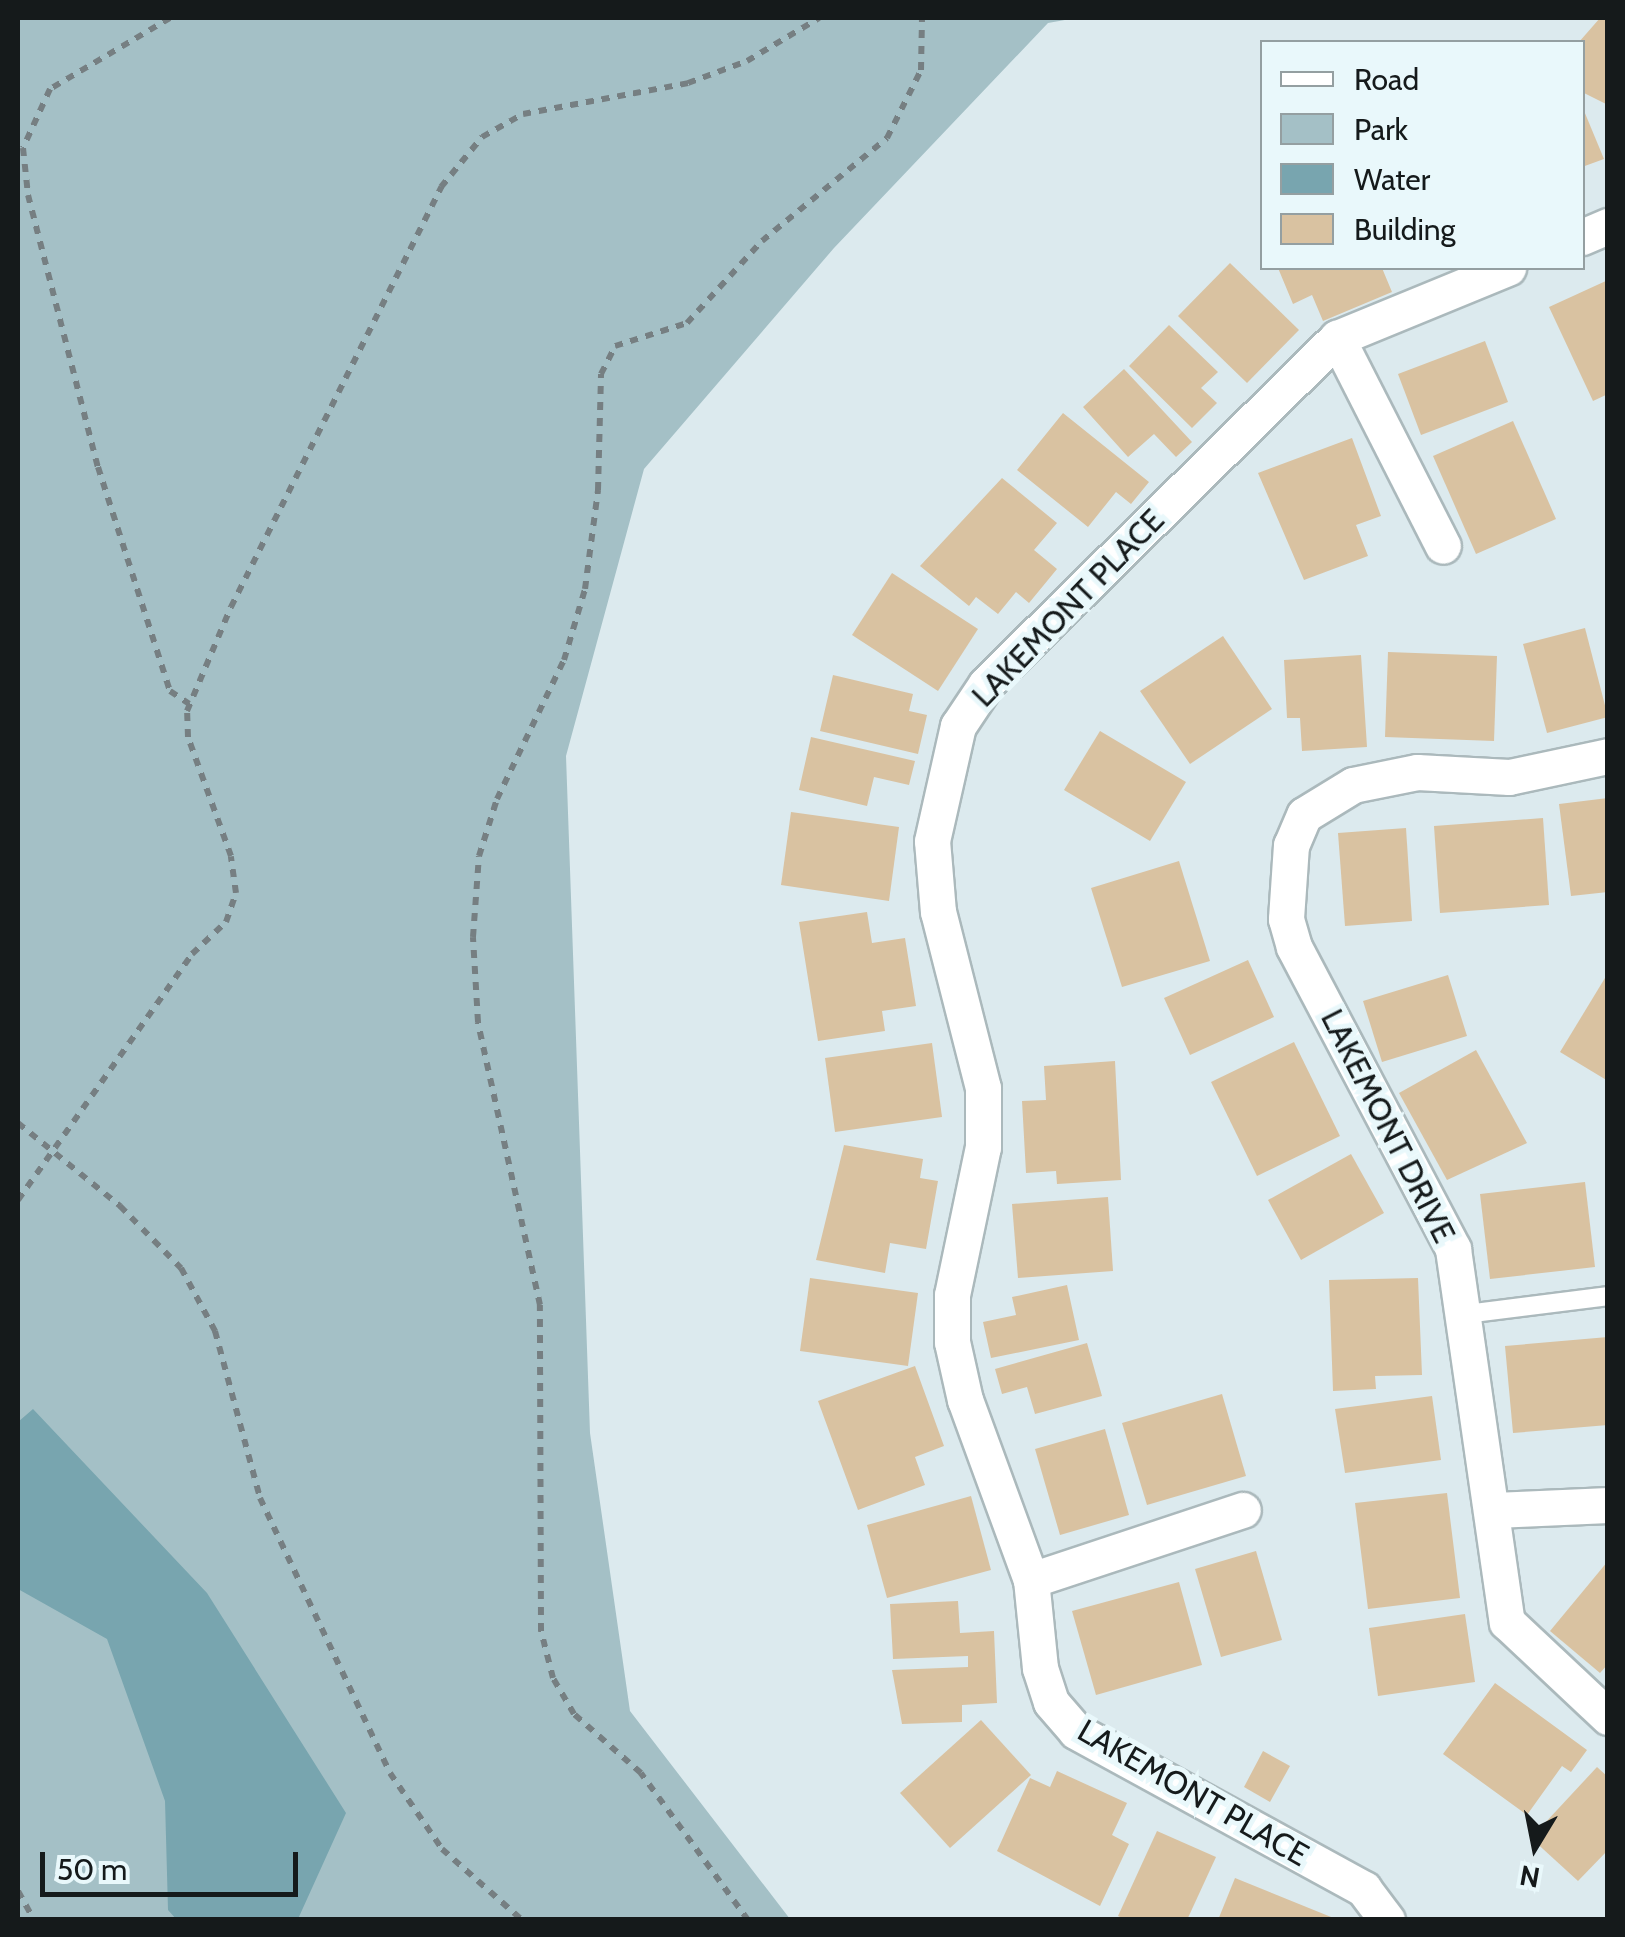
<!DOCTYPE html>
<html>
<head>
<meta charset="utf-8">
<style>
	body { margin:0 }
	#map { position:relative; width:1625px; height:1937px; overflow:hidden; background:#dceaee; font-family:Cabin,sans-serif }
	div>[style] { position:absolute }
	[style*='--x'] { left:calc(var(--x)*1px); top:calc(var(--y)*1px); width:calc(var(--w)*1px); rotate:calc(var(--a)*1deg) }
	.green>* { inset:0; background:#a4c0c6 }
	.water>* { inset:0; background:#78a5af }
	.building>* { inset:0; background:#d9c2a1 }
	.path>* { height:6px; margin-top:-3px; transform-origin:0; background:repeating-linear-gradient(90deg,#767f82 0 8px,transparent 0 16px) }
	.roads { filter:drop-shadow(2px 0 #abb9bc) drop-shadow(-2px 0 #abb9bc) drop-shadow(0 2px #abb9bc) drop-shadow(0 -2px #abb9bc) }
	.lane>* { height:18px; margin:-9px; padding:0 9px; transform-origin:9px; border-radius:9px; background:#fff }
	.street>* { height:35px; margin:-17.5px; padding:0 17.5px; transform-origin:17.5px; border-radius:17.5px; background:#fff }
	span { translate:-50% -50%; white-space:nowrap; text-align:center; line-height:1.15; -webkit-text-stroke:10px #e9f8fb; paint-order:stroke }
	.street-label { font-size:32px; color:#151a1b }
	.frame { position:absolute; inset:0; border:20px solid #151a1b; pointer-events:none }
	.legend { position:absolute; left:1260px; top:40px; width:325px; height:230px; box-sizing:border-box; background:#e9f8fb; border:2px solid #949fa1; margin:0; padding:12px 18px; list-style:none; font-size:30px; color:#151a1b }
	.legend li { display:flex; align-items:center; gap:20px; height:50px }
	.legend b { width:50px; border:2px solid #949fa1 }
	.north { position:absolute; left:1485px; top:1797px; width:100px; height:100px; -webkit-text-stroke:8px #e9f8fb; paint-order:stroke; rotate:190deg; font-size:28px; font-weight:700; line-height:40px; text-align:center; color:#151a1b }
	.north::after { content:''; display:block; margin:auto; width:35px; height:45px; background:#151a1b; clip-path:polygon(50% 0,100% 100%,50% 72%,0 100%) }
	.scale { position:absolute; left:40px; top:1852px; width:258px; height:45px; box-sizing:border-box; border:5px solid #151a1b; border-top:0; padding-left:12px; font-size:30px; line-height:35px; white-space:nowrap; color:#151a1b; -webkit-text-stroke:8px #e9f8fb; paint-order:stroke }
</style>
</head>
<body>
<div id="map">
	<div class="green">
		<div style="clip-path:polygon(18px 18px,1076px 18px,1048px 23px,834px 248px,644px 469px,566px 756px,590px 1433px,630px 1711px,790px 1919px,18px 1919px)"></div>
	</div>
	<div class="water">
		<div style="clip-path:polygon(33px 1409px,207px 1593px,346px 1813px,298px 1919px,176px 1919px,168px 1910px,165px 1801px,107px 1639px,18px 1589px,18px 1422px)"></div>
	</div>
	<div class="building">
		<div style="clip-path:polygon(1600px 18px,1608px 18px,1608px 105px,1582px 92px,1579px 42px)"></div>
		<div style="clip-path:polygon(1582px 106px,1604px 159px,1582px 167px)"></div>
		<div style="clip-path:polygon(1230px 263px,1299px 330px,1247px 383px,1178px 316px)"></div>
		<div style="clip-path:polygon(1278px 268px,1382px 268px,1392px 292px,1323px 321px,1312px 295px,1293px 304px)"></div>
		<div style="clip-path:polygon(1608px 280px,1608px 394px,1593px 401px,1549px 307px)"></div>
		<div style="clip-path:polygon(1169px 325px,1218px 372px,1201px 388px,1217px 403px,1192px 428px,1129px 366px)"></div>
		<div style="clip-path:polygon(1485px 341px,1508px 402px,1421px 435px,1398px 374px)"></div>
		<div style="clip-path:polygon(1124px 369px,1192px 442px,1176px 457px,1154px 434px,1128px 457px,1083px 407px)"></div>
		<div style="clip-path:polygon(1063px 413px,1149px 482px,1131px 504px,1116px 492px,1088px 527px,1017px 470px)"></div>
		<div style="clip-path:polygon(1513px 421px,1556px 519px,1476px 554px,1433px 456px)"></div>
		<div style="clip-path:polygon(1352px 438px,1381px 516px,1356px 525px,1368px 556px,1304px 580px,1258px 473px)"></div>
		<div style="clip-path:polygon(1002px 478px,1057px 523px,1034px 550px,1057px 569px,1029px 603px,1016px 592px,998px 614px,976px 597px,969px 606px,920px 566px)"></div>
		<div style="clip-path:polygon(892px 573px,978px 629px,938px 691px,852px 635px)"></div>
		<div style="clip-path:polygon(1585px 628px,1608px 717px,1547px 733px,1523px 644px)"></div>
		<div style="clip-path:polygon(1223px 636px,1272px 709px,1190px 764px,1140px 691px)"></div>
		<div style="clip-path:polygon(1388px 652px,1497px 656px,1494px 741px,1385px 737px)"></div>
		<div style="clip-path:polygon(1361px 655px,1367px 747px,1302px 751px,1300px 718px,1287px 718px,1284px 660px)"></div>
		<div style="clip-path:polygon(833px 675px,913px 694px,909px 711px,927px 715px,918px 754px,820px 731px)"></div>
		<div style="clip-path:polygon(1100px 731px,1186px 782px,1150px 841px,1064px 790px)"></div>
		<div style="clip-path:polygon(811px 737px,915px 761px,909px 785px,874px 777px,867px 806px,799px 790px)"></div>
		<div style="clip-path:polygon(1608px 798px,1608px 892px,1571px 896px,1559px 804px)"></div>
		<div style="clip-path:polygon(791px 812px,899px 827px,889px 901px,781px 885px)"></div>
		<div style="clip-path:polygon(1543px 818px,1549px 905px,1440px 913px,1434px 826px)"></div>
		<div style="clip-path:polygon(1406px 828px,1412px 921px,1345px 926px,1338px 833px)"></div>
		<div style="clip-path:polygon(1179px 861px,1210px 961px,1122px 987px,1091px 888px)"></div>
		<div style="clip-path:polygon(867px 912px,872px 943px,905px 938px,916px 1006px,882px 1011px,885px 1031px,818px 1041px,799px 922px)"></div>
		<div style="clip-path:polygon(1248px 960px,1274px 1017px,1190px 1055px,1164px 998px)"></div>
		<div style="clip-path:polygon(1608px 973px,1608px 1081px,1560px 1052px)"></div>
		<div style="clip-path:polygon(1448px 975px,1467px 1036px,1382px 1062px,1363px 1001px)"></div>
		<div style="clip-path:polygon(1294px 1042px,1340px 1136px,1257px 1176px,1211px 1082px)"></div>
		<div style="clip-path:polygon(932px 1043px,942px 1117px,835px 1132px,825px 1058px)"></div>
		<div style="clip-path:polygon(1476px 1050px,1527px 1143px,1447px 1180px,1399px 1093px)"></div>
		<div style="clip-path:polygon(1115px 1061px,1121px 1180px,1057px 1184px,1056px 1171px,1026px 1173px,1022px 1101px,1046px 1100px,1044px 1066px)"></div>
		<div style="clip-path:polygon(844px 1145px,923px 1159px,920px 1178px,938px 1181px,926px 1249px,890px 1243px,885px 1273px,816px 1260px)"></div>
		<div style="clip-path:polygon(1351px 1154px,1384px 1213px,1301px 1260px,1268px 1200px)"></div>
		<div style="clip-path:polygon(1585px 1182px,1595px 1267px,1490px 1279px,1480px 1194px)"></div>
		<div style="clip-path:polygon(1108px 1197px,1113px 1271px,1018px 1278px,1012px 1204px)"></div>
		<div style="clip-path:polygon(810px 1278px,918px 1293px,908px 1366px,800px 1351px)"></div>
		<div style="clip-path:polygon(1418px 1278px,1422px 1375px,1375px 1376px,1376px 1389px,1333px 1391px,1329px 1280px)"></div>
		<div style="clip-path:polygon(1067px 1285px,1079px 1340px,991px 1358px,983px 1322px,1016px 1315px,1012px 1297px)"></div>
		<div style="clip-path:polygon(1608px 1337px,1608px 1425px,1513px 1433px,1505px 1346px)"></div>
		<div style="clip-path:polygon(1087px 1343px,1102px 1396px,1035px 1414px,1027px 1387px,1002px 1394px,995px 1369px)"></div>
		<div style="clip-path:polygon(915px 1366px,944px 1446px,915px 1457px,925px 1485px,858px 1510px,818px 1401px)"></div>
		<div style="clip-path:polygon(1222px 1394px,1246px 1476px,1147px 1505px,1122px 1423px)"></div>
		<div style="clip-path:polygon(1432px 1396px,1441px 1460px,1345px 1473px,1335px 1409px)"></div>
		<div style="clip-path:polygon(1105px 1429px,1129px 1515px,1060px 1535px,1035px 1449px)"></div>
		<div style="clip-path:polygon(1447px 1493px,1460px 1598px,1368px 1609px,1355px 1503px)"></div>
		<div style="clip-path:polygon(971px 1496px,991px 1570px,887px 1598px,867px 1525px)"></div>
		<div style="clip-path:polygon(1256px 1551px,1282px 1640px,1221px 1657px,1195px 1569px)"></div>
		<div style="clip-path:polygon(1608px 1561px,1608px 1664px,1600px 1673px,1550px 1631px)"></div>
		<div style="clip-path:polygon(1179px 1582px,1202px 1665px,1096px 1695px,1072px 1611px)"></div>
		<div style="clip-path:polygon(958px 1601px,960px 1633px,994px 1631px,997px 1703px,962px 1705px,962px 1722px,902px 1724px,892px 1670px,968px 1667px,968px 1656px,893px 1659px,890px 1604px)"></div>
		<div style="clip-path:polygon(1465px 1614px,1475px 1682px,1378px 1696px,1369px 1628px)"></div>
		<div style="clip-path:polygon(1495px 1683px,1587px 1750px,1571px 1772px,1562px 1766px,1527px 1815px,1443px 1754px)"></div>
		<div style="clip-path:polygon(981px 1720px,1031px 1775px,950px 1848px,900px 1793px)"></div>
		<div style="clip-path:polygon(1263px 1751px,1290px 1766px,1270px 1802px,1244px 1787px)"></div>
		<div style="clip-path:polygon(1597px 1767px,1608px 1777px,1608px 1850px,1578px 1881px,1531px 1838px)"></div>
		<div style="clip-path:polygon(1057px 1771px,1127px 1803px,1112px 1835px,1129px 1844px,1100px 1906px,997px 1851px,1030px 1778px,1050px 1787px)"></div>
		<div style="clip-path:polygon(1157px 1831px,1216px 1857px,1187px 1920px,1126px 1920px,1118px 1916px)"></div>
		<div style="clip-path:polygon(1235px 1878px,1336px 1919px,1336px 1920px,1218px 1920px)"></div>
	</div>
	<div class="path">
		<div style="--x:170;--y:18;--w:139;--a:149.4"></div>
		<div style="--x:50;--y:89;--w:65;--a:114.6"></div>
		<div style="--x:23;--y:148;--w:47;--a:83.9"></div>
		<div style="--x:28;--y:195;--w:281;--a:75.6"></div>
		<div style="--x:98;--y:467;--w:235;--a:72.2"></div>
		<div style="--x:170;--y:691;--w:23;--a:34"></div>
		<div style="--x:18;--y:1123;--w:132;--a:39.1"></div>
		<div style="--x:120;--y:1206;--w:87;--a:45.5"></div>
		<div style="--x:181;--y:1268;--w:72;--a:61.6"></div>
		<div style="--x:215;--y:1331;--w:173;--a:74.9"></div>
		<div style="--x:260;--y:1498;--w:304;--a:64.7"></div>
		<div style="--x:390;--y:1773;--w:92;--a:55.6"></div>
		<div style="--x:442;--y:1849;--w:107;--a:41.6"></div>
		<div style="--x:18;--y:1200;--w:301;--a:-54.7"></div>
		<div style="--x:192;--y:954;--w:47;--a:-43.3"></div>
		<div style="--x:226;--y:922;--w:31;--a:-71"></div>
		<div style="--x:236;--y:893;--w:37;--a:-98"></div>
		<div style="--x:231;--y:856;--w:127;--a:-109.9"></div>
		<div style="--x:188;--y:737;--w:26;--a:-92"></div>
		<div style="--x:187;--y:711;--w:113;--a:-67.1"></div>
		<div style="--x:231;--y:607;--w:470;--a:-63.4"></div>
		<div style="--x:441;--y:187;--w:65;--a:-50.6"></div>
		<div style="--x:482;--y:137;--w:47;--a:-29.3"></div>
		<div style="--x:523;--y:114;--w:168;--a:-10.6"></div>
		<div style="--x:688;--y:83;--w:63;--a:-20.4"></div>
		<div style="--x:747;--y:61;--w:84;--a:-30.8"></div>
		<div style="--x:18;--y:1891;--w:33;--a:61"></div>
		<div style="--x:748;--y:1920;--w:182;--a:-126.1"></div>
		<div style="--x:641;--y:1773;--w:89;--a:-138.6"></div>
		<div style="--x:574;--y:1714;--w:42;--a:-120.3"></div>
		<div style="--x:553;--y:1678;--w:49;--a:-104.3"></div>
		<div style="--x:541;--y:1631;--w:326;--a:-90.2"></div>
		<div style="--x:540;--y:1305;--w:290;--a:-102.4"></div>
		<div style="--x:478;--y:1022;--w:85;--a:-93.4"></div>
		<div style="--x:473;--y:937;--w:81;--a:-85.8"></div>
		<div style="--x:479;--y:856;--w:60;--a:-72.5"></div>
		<div style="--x:497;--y:799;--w:154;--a:-64.3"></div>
		<div style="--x:564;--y:660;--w:74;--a:-73.5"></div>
		<div style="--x:585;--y:589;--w:100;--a:-82.5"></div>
		<div style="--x:598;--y:490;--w:116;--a:-88.5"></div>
		<div style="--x:601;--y:374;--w:31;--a:-63"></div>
		<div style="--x:615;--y:346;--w:76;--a:-17.7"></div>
		<div style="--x:687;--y:323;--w:111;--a:-47.6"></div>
		<div style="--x:762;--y:241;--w:162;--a:-39.5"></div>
		<div style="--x:887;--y:138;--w:76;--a:-63.4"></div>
		<div style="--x:921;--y:70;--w:52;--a:-88.9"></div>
	</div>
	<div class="roads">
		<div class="lane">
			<div style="--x:1466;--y:1314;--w:143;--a:-7.2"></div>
		</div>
		<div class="street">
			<div style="--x:1582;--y:237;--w:28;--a:-23"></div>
			<div style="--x:1337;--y:338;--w:233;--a:63"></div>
			<div style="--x:1608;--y:756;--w:101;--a:168"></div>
			<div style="--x:1509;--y:777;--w:92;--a:-176.9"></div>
			<div style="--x:1417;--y:772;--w:65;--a:168.5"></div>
			<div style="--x:1353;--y:785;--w:57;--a:148.5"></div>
			<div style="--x:1304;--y:815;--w:33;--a:113"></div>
			<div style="--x:1291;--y:845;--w:74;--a:93.9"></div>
			<div style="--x:1286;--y:919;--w:29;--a:74"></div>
			<div style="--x:1294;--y:947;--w:341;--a:62.2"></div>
			<div style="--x:1453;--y:1249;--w:377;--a:81.8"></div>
			<div style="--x:1507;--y:1622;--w:139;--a:43.2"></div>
			<div style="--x:1495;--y:1510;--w:113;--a:-2.5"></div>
			<div style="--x:1031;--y:1580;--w:223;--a:-18.3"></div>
			<div style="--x:1387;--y:1920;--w:39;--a:-127"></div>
			<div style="--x:1364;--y:1889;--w:328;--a:-151.3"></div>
			<div style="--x:1076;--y:1731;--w:38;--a:-131"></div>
			<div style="--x:1051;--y:1702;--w:36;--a:-108"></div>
			<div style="--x:1040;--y:1668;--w:88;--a:-95.8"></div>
			<div style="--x:1031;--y:1580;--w:192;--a:-110.1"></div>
			<div style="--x:965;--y:1400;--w:59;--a:-102.6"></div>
			<div style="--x:952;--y:1342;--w:47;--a:-90"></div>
			<div style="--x:952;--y:1295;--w:151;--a:-78.2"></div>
			<div style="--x:983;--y:1147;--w:59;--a:-90"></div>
			<div style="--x:983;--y:1088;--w:182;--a:-104.3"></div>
			<div style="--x:938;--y:912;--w:71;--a:-94.8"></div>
			<div style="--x:932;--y:841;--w:118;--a:-77.3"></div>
			<div style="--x:958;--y:726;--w:50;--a:-56.3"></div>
			<div style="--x:986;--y:684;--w:493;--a:-44.6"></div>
			<div style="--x:1337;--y:338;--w:185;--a:-22.3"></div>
		</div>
	</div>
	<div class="street-label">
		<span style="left:1068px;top:608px;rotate:-46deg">LAKEMONT PLACE</span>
		<span style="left:1388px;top:1126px;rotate:63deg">LAKEMONT DRIVE</span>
		<span style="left:1193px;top:1793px;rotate:30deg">LAKEMONT PLACE</span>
	</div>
	<div class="frame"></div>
	<ul class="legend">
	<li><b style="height:12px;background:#fff"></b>Road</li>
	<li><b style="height:28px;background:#a4c0c6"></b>Park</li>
	<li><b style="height:28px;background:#78a5af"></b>Water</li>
	<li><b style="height:28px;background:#d9c2a1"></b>Building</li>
	</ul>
	<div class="north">N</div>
	<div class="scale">50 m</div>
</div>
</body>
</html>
